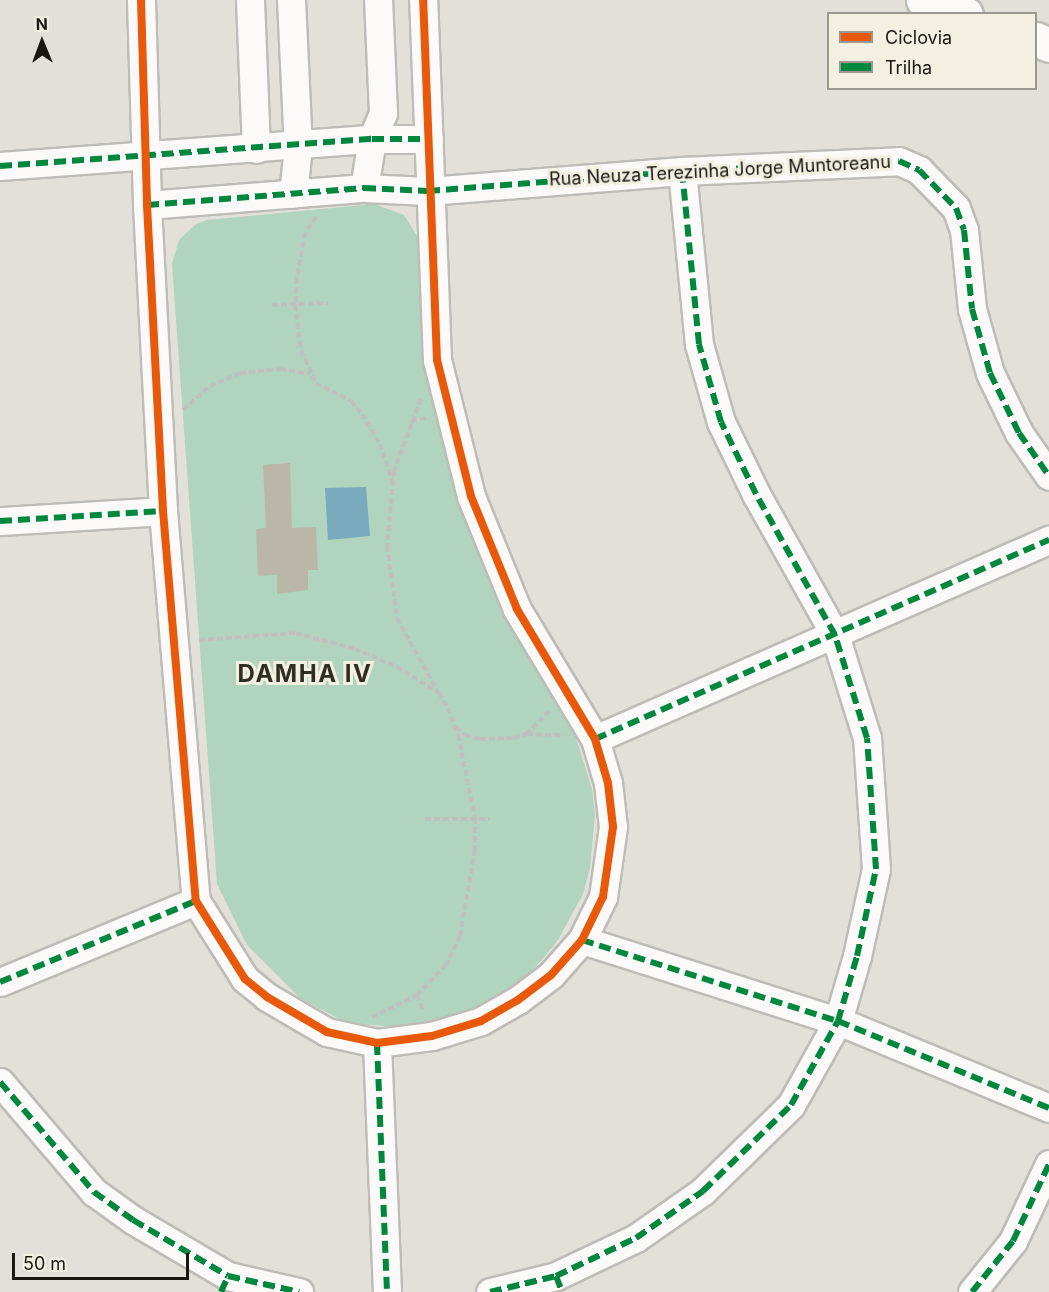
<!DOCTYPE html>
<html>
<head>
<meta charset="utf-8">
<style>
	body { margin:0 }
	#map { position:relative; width:1049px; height:1292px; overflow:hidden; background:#e2e0d9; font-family:Inter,sans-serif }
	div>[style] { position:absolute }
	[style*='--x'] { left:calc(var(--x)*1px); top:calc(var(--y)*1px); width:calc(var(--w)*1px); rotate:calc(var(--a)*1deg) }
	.green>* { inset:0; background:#b0d4be }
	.water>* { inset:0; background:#79aabe }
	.building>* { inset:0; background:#bbb7a8 }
	.path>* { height:4px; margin-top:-2px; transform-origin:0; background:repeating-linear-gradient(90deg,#c1c0be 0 6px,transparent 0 9px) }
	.roads { filter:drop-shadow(2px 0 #bdbcb7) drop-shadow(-2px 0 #bdbcb7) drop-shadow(0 2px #bdbcb7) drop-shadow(0 -2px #bdbcb7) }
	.street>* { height:27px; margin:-13.5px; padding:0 13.5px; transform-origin:13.5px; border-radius:13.5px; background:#fbfaf9 }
	.secondary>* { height:33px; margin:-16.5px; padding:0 16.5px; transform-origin:16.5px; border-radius:16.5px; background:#fbfaf9 }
	.quiet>* { height:6px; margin-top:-3px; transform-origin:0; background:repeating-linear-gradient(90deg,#00873e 0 12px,transparent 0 18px) }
	.cycleway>* { height:8px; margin:-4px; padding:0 4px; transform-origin:4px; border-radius:4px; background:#e8590c }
	span { translate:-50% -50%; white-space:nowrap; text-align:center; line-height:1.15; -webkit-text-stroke:6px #f3f0e2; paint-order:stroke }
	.street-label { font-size:18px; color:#181712 }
	.district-label { font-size:24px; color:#302e23; font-weight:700; letter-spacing:1.5px }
	.legend { position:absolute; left:827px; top:12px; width:210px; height:78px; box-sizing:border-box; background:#f3f0e2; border:2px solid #9b998f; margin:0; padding:8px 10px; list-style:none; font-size:18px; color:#181712 }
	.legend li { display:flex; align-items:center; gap:12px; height:30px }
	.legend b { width:30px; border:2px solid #9b998f }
	.north { position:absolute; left:12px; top:12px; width:60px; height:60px; -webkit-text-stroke:4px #f3f0e2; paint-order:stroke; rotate:359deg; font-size:16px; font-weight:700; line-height:24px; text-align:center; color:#181712 }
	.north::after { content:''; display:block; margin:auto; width:21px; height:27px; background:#181712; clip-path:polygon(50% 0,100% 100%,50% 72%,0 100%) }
	.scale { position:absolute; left:12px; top:1253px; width:177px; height:27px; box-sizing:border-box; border:3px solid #181712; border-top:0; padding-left:8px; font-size:18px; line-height:21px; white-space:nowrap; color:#181712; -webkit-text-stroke:4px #f3f0e2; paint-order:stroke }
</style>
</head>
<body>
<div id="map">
	<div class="green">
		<div style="clip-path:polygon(374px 204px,404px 215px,419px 239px,425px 358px,451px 471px,490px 579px,516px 634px,576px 738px,592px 789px,595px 815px,590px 868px,583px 894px,558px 940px,541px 961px,522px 980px,477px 1008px,426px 1025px,400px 1027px,347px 1023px,300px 998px,247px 945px,217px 884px,172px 264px,179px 240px,196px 224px,207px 220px)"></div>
	</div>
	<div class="water">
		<div style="clip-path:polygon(366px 487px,370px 536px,328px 540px,325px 488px)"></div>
	</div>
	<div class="building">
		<div style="clip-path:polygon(290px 463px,292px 528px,316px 527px,318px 570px,308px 570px,308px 590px,277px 594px,277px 575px,258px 576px,256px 529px,266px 528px,263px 465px)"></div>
	</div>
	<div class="path">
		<div style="--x:316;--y:217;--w:19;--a:125"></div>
		<div style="--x:305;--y:233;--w:46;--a:100.1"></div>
		<div style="--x:297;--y:278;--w:27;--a:94"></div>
		<div style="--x:295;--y:305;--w:46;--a:82.6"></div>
		<div style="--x:301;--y:351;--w:35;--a:65"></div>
		<div style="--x:316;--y:383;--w:39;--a:27"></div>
		<div style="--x:351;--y:401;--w:17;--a:50"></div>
		<div style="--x:362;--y:414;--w:35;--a:59"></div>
		<div style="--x:380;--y:444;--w:38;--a:72"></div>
		<div style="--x:272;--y:305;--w:56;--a:-2"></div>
		<div style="--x:421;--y:399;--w:77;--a:110.6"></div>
		<div style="--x:394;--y:471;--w:75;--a:95.3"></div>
		<div style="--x:387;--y:546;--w:73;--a:82.1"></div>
		<div style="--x:397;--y:618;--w:85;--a:61"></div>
		<div style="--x:183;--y:410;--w:36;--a:-42"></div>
		<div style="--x:210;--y:386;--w:33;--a:-23"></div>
		<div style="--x:240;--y:373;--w:40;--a:-5.7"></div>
		<div style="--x:280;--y:369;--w:30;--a:9"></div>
		<div style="--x:411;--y:422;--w:16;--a:-15"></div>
		<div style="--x:199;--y:640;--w:97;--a:-4.1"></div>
		<div style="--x:296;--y:633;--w:61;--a:15.2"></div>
		<div style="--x:355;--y:649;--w:46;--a:23.2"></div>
		<div style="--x:397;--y:667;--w:49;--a:31.8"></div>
		<div style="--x:439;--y:693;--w:17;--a:59"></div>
		<div style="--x:448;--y:708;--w:29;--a:70"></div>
		<div style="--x:458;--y:735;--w:85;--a:78.4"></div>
		<div style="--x:475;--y:818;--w:32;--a:90"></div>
		<div style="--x:475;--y:850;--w:87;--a:99.9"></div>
		<div style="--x:460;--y:936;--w:32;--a:116"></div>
		<div style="--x:446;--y:965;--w:42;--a:134"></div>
		<div style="--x:417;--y:995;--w:18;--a:68"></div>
		<div style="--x:456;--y:727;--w:12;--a:42"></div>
		<div style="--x:465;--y:735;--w:16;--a:15"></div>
		<div style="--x:480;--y:739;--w:34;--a:-2"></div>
		<div style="--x:514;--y:738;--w:13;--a:-18"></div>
		<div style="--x:526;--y:734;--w:35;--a:-44"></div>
		<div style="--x:527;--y:734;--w:37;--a:2"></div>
		<div style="--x:425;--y:819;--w:65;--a:0"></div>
		<div style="--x:372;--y:1017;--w:50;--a:-26.1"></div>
	</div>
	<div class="roads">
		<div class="street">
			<div style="--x:141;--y:0;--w:205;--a:88.3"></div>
			<div style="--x:147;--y:205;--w:306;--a:87"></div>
			<div style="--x:163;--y:511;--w:391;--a:85.2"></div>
			<div style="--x:196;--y:901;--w:92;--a:57.9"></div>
			<div style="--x:245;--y:979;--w:28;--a:39"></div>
			<div style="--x:267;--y:997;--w:69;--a:30.3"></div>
			<div style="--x:327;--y:1032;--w:51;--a:12.4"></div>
			<div style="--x:377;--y:1043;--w:55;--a:-7.3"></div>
			<div style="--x:432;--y:1036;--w:51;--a:-17"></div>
			<div style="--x:481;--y:1021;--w:43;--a:-29.6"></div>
			<div style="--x:518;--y:1000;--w:41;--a:-37.1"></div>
			<div style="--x:551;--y:975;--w:47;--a:-48.5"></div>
			<div style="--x:582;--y:940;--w:48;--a:-64"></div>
			<div style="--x:603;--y:897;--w:71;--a:-81.9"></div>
			<div style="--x:613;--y:827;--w:44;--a:-96.5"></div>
			<div style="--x:608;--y:783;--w:46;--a:-106.5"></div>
			<div style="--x:595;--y:739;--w:152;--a:-121"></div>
			<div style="--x:517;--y:609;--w:122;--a:-112.2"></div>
			<div style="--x:471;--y:496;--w:140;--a:-104"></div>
			<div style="--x:437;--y:360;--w:360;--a:-92.2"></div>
			<div style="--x:250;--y:0;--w:149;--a:87.7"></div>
			<div style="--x:291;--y:0;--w:146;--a:87.3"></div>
			<div style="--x:298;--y:146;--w:48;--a:95.9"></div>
			<div style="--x:0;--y:166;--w:373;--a:-4.2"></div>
			<div style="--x:372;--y:139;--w:57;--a:0"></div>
			<div style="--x:364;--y:188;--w:50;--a:-80.7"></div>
			<div style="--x:372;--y:139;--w:28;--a:-67"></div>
			<div style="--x:383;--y:113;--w:113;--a:-92.5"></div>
			<div style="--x:147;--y:205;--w:218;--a:-4.5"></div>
			<div style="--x:364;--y:188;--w:64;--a:2.7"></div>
			<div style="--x:428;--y:191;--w:255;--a:-4.5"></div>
			<div style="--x:682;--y:171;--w:217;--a:-2.6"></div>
			<div style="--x:899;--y:161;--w:22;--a:24"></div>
			<div style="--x:919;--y:170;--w:53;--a:45.8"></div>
			<div style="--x:956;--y:208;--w:23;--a:70"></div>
			<div style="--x:964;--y:230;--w:79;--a:84.2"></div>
			<div style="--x:972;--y:309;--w:66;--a:74.3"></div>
			<div style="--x:990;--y:373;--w:67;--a:64.2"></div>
			<div style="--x:1019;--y:433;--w:52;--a:55.1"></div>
			<div style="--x:0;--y:521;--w:163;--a:-3.5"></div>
			<div style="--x:595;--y:739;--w:496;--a:-23.7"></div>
			<div style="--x:582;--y:940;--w:269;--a:17.6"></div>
			<div style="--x:838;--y:1021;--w:228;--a:22.4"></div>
			<div style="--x:0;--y:982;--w:212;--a:-22.5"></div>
			<div style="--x:377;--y:1043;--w:249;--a:87.7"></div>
			<div style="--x:0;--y:1082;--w:145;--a:49.5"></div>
			<div style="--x:94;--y:1192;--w:48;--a:35.7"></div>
			<div style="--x:133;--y:1220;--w:110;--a:30.5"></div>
			<div style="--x:228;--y:1276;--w:73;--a:12.7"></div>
			<div style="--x:490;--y:1292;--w:68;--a:-13.6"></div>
			<div style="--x:556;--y:1276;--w:89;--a:-25.4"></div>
			<div style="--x:636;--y:1238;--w:82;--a:-35"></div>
			<div style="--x:703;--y:1191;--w:123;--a:-44.3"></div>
			<div style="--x:791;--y:1105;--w:96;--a:-60.8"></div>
			<div style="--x:838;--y:1021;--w:68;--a:-73.7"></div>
			<div style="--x:857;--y:956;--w:89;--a:-77.7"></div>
			<div style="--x:876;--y:869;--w:131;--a:-93.9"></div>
			<div style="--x:867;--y:738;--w:108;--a:-107.3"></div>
			<div style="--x:835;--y:635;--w:162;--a:-119.3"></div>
			<div style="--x:756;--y:494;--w:80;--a:-115.9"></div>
			<div style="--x:721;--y:422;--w:81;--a:-105.8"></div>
			<div style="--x:699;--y:344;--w:174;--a:-95.6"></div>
			<div style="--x:972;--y:1292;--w:65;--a:-51.2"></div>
			<div style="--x:1013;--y:1241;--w:85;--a:-64.9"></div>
		</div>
		<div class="secondary">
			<div style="--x:923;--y:0;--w:45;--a:18"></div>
			<div style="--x:1036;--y:39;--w:14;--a:25"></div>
		</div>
	</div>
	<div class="quiet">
		<div style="--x:0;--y:166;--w:373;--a:-4.2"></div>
		<div style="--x:372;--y:139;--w:57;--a:0"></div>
		<div style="--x:147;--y:205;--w:218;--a:-4.5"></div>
		<div style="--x:364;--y:188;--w:64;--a:2.7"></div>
		<div style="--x:428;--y:191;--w:255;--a:-4.5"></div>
		<div style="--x:682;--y:171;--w:217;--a:-2.6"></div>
		<div style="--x:899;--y:161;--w:22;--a:24"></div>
		<div style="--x:919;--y:170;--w:53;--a:45.8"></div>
		<div style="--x:956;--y:208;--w:23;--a:70"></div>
		<div style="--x:964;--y:230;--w:79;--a:84.2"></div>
		<div style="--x:972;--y:309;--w:66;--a:74.3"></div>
		<div style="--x:990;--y:373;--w:67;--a:64.2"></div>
		<div style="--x:1019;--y:433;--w:52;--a:55.1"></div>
		<div style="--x:0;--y:521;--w:163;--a:-3.5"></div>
		<div style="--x:595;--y:739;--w:496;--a:-23.7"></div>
		<div style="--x:582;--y:940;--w:269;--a:17.6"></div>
		<div style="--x:838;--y:1021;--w:228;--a:22.4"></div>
		<div style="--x:0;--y:982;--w:212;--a:-22.5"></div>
		<div style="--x:377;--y:1043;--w:249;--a:87.7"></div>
		<div style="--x:0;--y:1082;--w:145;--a:49.5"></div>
		<div style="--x:94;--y:1192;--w:48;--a:35.7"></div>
		<div style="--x:133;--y:1220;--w:110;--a:30.5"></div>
		<div style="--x:228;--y:1276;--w:73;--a:12.7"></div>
		<div style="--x:556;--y:1276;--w:17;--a:69"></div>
		<div style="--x:221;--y:1292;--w:17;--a:-66"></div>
		<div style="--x:490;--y:1292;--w:68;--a:-13.6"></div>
		<div style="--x:556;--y:1276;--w:89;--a:-25.4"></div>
		<div style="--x:636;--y:1238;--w:82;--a:-35"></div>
		<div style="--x:703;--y:1191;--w:123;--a:-44.3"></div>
		<div style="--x:791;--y:1105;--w:96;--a:-60.8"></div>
		<div style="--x:838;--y:1021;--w:68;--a:-73.7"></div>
		<div style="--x:857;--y:956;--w:89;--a:-77.7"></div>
		<div style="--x:876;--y:869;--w:131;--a:-93.9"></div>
		<div style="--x:867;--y:738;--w:108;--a:-107.3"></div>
		<div style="--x:835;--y:635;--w:162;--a:-119.3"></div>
		<div style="--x:756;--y:494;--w:80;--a:-115.9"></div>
		<div style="--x:721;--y:422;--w:81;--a:-105.8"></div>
		<div style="--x:699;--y:344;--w:174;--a:-95.6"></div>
		<div style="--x:972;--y:1292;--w:65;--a:-51.2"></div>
		<div style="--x:1013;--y:1241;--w:85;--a:-64.9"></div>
	</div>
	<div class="cycleway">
		<div style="--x:141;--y:0;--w:205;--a:88.3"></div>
		<div style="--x:147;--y:205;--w:306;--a:87"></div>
		<div style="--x:163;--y:511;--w:391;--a:85.2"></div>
		<div style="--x:196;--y:901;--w:92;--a:57.9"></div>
		<div style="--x:245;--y:979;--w:28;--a:39"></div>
		<div style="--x:267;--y:997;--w:69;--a:30.3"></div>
		<div style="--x:327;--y:1032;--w:51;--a:12.4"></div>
		<div style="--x:377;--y:1043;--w:55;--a:-7.3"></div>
		<div style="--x:432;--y:1036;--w:51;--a:-17"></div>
		<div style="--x:481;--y:1021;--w:43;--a:-29.6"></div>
		<div style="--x:518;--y:1000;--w:41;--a:-37.1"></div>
		<div style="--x:551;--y:975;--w:47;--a:-48.5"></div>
		<div style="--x:582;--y:940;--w:48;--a:-64"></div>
		<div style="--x:603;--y:897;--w:71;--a:-81.9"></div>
		<div style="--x:613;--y:827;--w:44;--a:-96.5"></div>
		<div style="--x:608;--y:783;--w:46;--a:-106.5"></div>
		<div style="--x:595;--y:739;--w:152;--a:-121"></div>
		<div style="--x:517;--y:609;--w:122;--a:-112.2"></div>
		<div style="--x:471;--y:496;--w:140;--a:-104"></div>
		<div style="--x:437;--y:360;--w:360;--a:-92.2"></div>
	</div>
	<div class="street-label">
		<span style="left:720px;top:171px;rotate:-3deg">Rua Neuza Terezinha Jorge Muntoreanu</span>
	</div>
	<div class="district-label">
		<span style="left:305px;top:674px">DAMHA IV</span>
	</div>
	<ul class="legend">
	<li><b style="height:8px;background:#e8590c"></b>Ciclovia</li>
	<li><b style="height:8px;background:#00873e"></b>Trilha</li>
	</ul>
	<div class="north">N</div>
	<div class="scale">50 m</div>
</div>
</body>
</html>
